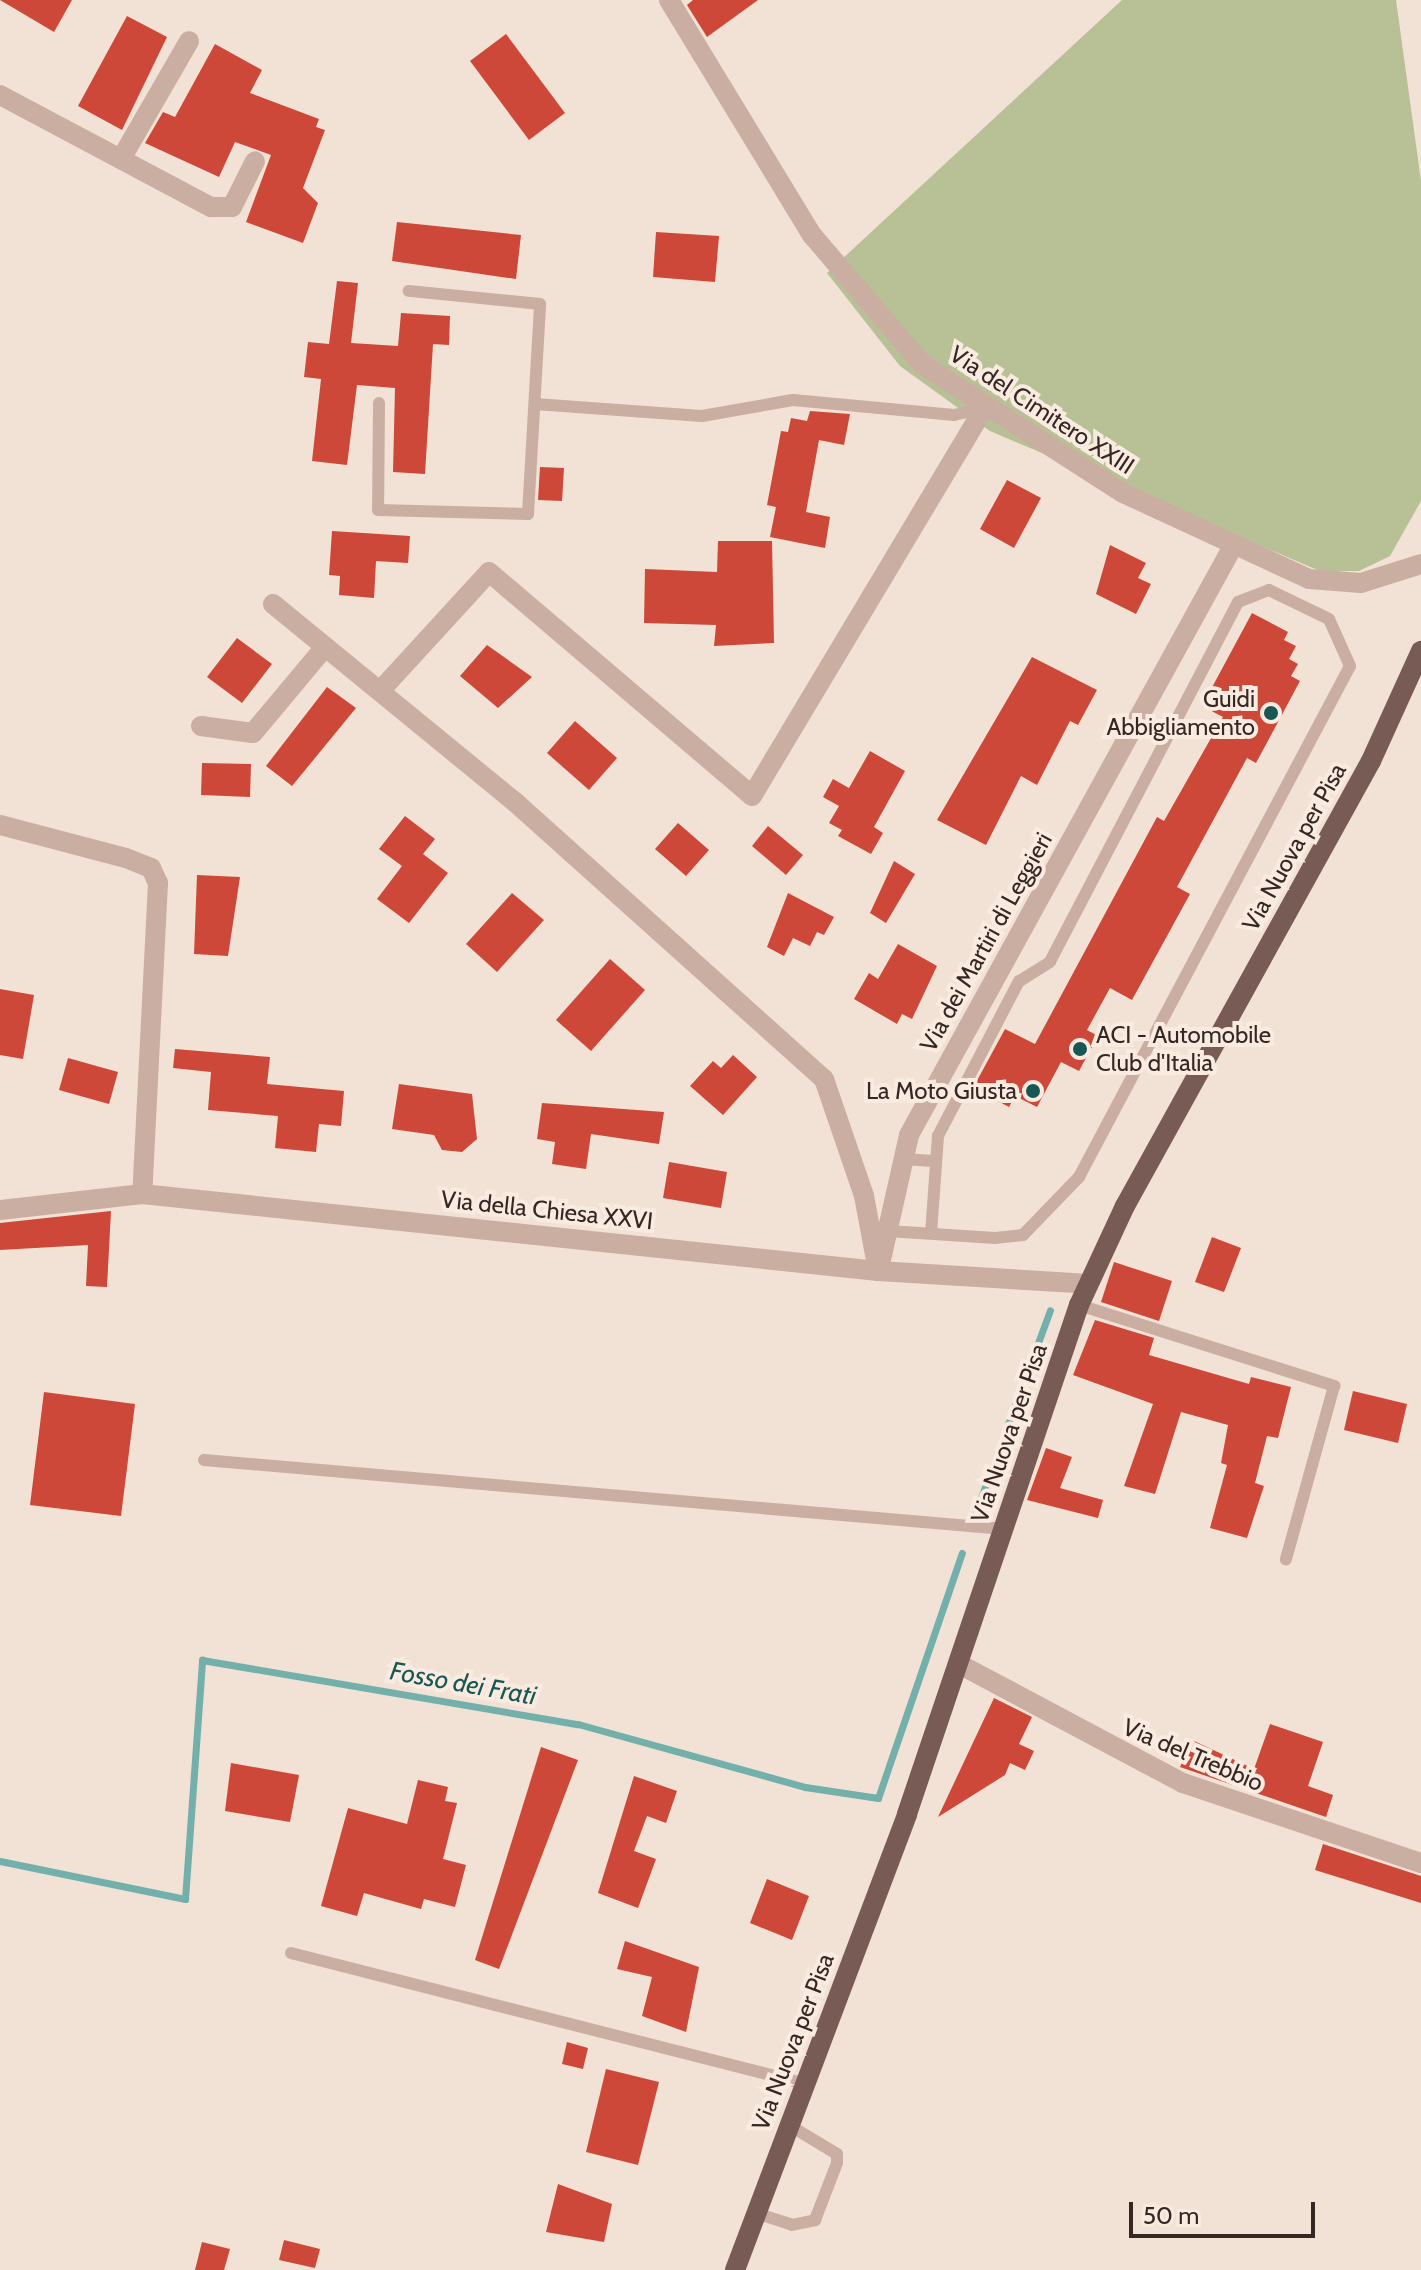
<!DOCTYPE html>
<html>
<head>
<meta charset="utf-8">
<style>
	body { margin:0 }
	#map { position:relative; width:1421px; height:2270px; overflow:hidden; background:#f2e1d5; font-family:Cabin,sans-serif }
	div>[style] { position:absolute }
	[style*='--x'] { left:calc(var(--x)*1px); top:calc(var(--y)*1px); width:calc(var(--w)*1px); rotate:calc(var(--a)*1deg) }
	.green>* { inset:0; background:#b8c195 }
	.stream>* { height:7px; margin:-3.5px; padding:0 3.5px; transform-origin:3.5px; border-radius:3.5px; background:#73b0ab }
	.building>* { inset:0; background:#cd4838 }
	.lane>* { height:12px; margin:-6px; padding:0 6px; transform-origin:6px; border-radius:6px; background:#caaea1 }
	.street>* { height:20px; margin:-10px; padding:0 10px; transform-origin:10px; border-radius:10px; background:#caaea1 }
	.primary>* { height:20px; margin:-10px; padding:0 10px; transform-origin:10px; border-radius:10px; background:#775b54 }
	.dots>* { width:22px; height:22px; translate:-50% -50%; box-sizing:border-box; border:4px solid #faebe1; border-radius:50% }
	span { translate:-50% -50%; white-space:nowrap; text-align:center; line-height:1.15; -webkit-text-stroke:8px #faebe1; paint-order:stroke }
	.street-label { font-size:24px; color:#342724 }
	.poi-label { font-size:24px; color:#342724 }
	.right { translate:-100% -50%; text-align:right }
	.left { translate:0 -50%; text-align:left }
	.water-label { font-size:26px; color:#185753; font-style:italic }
	.scale { position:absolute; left:1129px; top:2202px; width:186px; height:36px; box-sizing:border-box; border:4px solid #342724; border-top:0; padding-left:10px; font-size:24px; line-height:28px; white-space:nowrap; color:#342724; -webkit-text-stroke:6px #faebe1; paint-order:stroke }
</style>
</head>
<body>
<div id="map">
	<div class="green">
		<div style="clip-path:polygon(1122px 0,1396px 0,1421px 181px,1421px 501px,1390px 556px,1359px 571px,1320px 571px,990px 431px,900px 366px,827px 273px)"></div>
	</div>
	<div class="stream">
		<div style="--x:975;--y:1514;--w:217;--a:-69.8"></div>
		<div style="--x:0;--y:1861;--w:189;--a:11.6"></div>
		<div style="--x:185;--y:1899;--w:240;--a:-85.9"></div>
		<div style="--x:202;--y:1660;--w:381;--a:9.7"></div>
		<div style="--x:578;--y:1724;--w:236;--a:15.5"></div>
		<div style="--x:805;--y:1787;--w:74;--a:8.6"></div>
		<div style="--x:878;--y:1798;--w:259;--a:-71.1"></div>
	</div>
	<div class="building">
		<div style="clip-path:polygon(0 0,72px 0,54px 32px)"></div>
		<div style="clip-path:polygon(693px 0,758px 0,707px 37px,687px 5px)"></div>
		<div style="clip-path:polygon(127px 16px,167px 37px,122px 130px,78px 106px)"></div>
		<div style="clip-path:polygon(506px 34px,565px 113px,529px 140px,470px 61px)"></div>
		<div style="clip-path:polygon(215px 44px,262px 70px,250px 93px,319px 119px,316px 127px,325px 130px,303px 188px,318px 203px,303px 243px,246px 222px,271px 155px,235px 142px,219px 177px,145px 143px,163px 112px,175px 117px)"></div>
		<div style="clip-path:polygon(397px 222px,521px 235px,516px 279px,392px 261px)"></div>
		<div style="clip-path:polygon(656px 232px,719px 236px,715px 282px,653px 277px)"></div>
		<div style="clip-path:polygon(337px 281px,358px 283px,351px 343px,398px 346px,401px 313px,450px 316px,449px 345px,433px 344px,425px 474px,393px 472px,395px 388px,357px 385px,347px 465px,312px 461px,321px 379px,304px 377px,308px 342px,329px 344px)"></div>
		<div style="clip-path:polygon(810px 411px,850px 414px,844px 445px,819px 440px,806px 512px,830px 517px,825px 548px,770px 537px,776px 507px,767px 505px,781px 431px,788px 432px,791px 418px,807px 421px)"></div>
		<div style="clip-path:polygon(540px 467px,564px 468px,562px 501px,538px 500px)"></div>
		<div style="clip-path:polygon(1007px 480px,1041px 498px,1014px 548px,980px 529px)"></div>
		<div style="clip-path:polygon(332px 531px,410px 536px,408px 563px,376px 561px,374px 598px,339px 595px,340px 576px,329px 575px)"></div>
		<div style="clip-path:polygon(718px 541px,772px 541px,774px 643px,714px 646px,716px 625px,644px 623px,645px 569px,717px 572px)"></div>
		<div style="clip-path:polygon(1110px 545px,1146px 563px,1138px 578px,1151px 584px,1136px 614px,1096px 594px)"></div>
		<div style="clip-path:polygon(1252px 613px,1288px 632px,1284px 640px,1296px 646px,1289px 659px,1298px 664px,1291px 676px,1300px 681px,1256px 763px,1247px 758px,1177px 887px,1190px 894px,1132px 1000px,1110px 988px,1087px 1030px,1098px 1036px,1079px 1071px,1061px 1062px,1037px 1107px,1015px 1096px,1009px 1107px,973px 1088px,1005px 1029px,1035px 1044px,1157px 817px,1164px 821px,1223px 717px,1202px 706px)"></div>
		<div style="clip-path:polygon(237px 638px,272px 664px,242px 703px,207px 677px)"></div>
		<div style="clip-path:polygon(487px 645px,532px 677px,498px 708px,460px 676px)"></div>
		<div style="clip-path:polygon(1032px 657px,1097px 690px,1078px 725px,1070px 721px,1037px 785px,1021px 776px,986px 845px,937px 820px)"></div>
		<div style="clip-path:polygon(327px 687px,356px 708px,292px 786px,266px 766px)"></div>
		<div style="clip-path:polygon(575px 721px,617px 758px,589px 790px,547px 753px)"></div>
		<div style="clip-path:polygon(870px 751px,905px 771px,874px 827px,883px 833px,871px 854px,838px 836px,842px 830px,829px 823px,839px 806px,823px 797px,833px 779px,849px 788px)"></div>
		<div style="clip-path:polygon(202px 763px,251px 764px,250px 797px,201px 795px)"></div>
		<div style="clip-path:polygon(405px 816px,435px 839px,423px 854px,448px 873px,409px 923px,377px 899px,402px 866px,379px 849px)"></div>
		<div style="clip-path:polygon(678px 823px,709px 850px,686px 876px,655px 849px)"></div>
		<div style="clip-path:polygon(768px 826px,803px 855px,786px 875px,752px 846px)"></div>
		<div style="clip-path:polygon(894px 861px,915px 874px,886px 923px,870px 913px)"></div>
		<div style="clip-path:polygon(197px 875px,240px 877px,228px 956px,194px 954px)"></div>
		<div style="clip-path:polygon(512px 893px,544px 920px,497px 972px,466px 944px)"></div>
		<div style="clip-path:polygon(788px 893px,834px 917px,824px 935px,817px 932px,810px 946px,793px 938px,784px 956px,767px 947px)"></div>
		<div style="clip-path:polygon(898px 944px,937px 966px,912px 1019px,902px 1014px,897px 1024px,854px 999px,869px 973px,878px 979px)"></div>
		<div style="clip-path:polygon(610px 959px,645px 990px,591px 1051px,556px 1020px)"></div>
		<div style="clip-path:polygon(0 989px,34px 995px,23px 1059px,0 1055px)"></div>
		<div style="clip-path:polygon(175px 1049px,270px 1057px,267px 1084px,344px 1091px,341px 1126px,319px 1124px,316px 1152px,275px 1148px,278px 1116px,208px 1110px,211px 1072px,173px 1068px)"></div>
		<div style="clip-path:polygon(733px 1055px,757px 1077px,723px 1115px,690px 1086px,713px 1061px,721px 1068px)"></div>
		<div style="clip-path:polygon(68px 1058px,118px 1072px,109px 1104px,59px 1090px)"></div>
		<div style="clip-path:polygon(399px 1084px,472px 1094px,477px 1139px,462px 1152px,442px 1150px,434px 1135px,392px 1129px)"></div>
		<div style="clip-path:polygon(542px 1103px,664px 1112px,659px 1144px,591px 1134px,586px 1169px,552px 1164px,555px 1142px,537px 1139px)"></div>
		<div style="clip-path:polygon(669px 1162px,727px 1172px,721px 1208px,663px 1198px)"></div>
		<div style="clip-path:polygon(111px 1211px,107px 1287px,86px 1286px,88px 1245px,0 1250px,0 1223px)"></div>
		<div style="clip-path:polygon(1212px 1237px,1241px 1248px,1224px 1292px,1195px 1282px)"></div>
		<div style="clip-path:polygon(1114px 1262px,1172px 1281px,1159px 1321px,1101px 1302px)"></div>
		<div style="clip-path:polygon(1095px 1320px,1154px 1338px,1149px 1355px,1249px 1384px,1251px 1377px,1291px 1387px,1278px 1438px,1267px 1436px,1255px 1483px,1264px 1486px,1247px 1538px,1210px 1528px,1227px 1465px,1221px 1463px,1228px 1425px,1181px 1412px,1155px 1494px,1124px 1486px,1153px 1404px,1073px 1375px)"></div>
		<div style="clip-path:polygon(1353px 1391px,1407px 1404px,1398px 1443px,1344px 1430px)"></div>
		<div style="clip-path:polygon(44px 1392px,135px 1404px,121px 1516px,30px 1505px)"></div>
		<div style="clip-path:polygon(1046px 1448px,1072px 1457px,1060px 1488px,1103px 1500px,1098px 1518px,1027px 1500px)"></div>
		<div style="clip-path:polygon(994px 1698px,1032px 1717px,1019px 1744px,1034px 1751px,1025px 1770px,1010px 1763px,1005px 1775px,938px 1817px)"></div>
		<div style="clip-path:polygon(1270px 1724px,1323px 1742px,1308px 1786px,1333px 1795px,1326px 1817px,1180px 1767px,1192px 1740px,1254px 1769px)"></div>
		<div style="clip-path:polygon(541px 1747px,578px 1760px,499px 1969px,475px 1960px)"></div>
		<div style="clip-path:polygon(231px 1763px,299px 1775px,290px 1822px,225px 1811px)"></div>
		<div style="clip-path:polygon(634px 1776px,677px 1791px,666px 1823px,647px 1816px,634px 1851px,656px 1859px,638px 1908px,598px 1893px)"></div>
		<div style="clip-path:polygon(418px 1780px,448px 1787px,445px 1801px,457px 1803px,443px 1859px,466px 1865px,455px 1907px,424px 1899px,421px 1909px,364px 1893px,357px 1916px,321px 1906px,348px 1808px,407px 1824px)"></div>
		<div style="clip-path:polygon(1323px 1844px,1421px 1876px,1421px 1903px,1315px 1870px)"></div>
		<div style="clip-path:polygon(767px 1879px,809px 1896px,792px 1940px,750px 1923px)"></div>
		<div style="clip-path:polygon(625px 1941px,699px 1967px,686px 2032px,642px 2016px,652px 1977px,617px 1969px)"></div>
		<div style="clip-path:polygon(567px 2042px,588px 2048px,583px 2069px,562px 2064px)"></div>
		<div style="clip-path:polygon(606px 2069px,659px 2082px,638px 2165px,586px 2152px)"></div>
		<div style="clip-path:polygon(558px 2184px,612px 2204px,604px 2242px,546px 2232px)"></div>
		<div style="clip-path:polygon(284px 2240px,320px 2249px,315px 2268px,279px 2260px)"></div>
		<div style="clip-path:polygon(202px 2242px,230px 2249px,224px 2270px,195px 2270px)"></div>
	</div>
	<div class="lane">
		<div style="--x:379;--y:403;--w:107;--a:90.5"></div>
		<div style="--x:378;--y:510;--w:150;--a:1.5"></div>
		<div style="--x:528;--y:514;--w:210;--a:-86.7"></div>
		<div style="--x:540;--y:304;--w:132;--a:-174.3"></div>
		<div style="--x:535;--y:404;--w:167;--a:4.1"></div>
		<div style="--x:702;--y:416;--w:92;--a:-10"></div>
		<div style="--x:793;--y:400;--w:162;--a:5.3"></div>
		<div style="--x:954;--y:415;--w:31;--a:-13"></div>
		<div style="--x:904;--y:1159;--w:32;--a:4"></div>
		<div style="--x:888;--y:1231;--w:107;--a:3.7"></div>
		<div style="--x:995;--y:1238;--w:28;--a:-6"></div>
		<div style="--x:1023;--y:1235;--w:81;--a:-46"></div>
		<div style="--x:1079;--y:1177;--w:578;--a:-62.06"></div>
		<div style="--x:1350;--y:666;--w:51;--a:-114.1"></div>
		<div style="--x:1329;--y:619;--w:67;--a:-154.2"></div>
		<div style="--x:1269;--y:590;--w:33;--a:159"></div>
		<div style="--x:1238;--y:602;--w:406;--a:117.6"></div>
		<div style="--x:1050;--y:962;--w:36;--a:148"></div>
		<div style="--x:1019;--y:981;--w:175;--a:117.6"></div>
		<div style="--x:938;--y:1136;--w:97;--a:94.1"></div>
		<div style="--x:1079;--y:1305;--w:268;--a:17.6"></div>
		<div style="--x:1334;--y:1386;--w:180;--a:105.5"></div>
		<div style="--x:204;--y:1460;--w:803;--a:4.93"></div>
		<div style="--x:291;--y:1953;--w:531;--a:14.27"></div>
		<div style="--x:756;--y:2213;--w:38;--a:18"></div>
		<div style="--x:792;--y:2225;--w:24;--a:-12"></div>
		<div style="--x:815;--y:2220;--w:61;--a:-68.9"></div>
		<div style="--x:837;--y:2163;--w:9;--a:-90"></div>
		<div style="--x:837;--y:2154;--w:56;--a:-148.9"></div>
	</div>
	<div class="street">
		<div style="--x:669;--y:0;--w:275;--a:58.7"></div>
		<div style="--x:812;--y:235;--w:170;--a:49.5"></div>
		<div style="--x:922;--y:364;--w:239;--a:32.7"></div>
		<div style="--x:1123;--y:493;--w:205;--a:24.8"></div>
		<div style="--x:1309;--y:579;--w:52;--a:4.4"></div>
		<div style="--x:1361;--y:583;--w:63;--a:-17.6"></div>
		<div style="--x:0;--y:95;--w:239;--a:28"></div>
		<div style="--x:211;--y:207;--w:21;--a:0"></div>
		<div style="--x:232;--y:207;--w:51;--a:-63.4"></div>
		<div style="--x:121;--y:159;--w:136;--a:-60"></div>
		<div style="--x:273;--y:604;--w:313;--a:39.3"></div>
		<div style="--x:515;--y:802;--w:415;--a:41.9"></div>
		<div style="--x:824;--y:1079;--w:124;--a:71.1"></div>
		<div style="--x:864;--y:1196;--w:76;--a:79.4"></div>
		<div style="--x:380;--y:691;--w:161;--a:-47.5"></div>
		<div style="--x:489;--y:572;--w:345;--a:40.4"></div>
		<div style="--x:752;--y:796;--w:452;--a:-59.1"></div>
		<div style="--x:201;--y:726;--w:52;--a:7.7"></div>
		<div style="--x:253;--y:733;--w:112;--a:-50.1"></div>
		<div style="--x:0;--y:825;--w:130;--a:14.7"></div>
		<div style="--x:126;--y:858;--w:27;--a:22"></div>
		<div style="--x:151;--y:868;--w:17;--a:65"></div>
		<div style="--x:158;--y:883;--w:311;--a:92.9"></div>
		<div style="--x:0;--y:1210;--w:143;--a:-6.4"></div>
		<div style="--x:142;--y:1194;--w:740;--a:5.97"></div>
		<div style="--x:878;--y:1271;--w:211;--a:3.5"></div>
		<div style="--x:880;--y:1264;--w:132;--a:-77.3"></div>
		<div style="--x:909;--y:1135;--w:670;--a:-61.18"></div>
		<div style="--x:959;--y:1664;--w:254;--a:28"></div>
		<div style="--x:1183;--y:1783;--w:251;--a:18.6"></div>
	</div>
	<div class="primary">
		<div style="--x:735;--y:2270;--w:487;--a:-69.3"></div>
		<div style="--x:907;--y:1814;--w:537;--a:-71.33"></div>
		<div style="--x:1079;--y:1305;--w:109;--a:-65.1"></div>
		<div style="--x:1125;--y:1206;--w:508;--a:-61.07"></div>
		<div style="--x:1371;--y:761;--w:121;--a:-65.6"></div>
	</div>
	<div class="dots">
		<div style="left:1271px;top:713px;background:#185753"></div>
		<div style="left:1080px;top:1049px;background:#185753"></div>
		<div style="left:1033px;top:1091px;background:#185753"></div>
	</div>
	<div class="street-label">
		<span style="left:1042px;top:410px;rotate:33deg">Via del Cimitero XXIII</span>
		<span style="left:1294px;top:847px;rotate:-61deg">Via Nuova per Pisa</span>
		<span style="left:986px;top:942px;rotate:-61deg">Via dei Martiri di Leggieri</span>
		<span style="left:547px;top:1210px;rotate:6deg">Via della Chiesa XXVI</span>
		<span style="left:1009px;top:1433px;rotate:-71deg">Via Nuova per Pisa</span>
		<span style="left:1193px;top:1755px;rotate:23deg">Via del Trebbio</span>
		<span style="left:793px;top:2042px;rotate:-69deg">Via Nuova per Pisa</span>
	</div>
	<div class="poi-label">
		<span class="right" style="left:1255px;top:713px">Guidi<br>Abbigliamento</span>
		<span class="left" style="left:1096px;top:1049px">ACI - Automobile<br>Club d'Italia</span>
		<span class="right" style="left:1017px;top:1091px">La Moto Giusta</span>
	</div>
	<div class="water-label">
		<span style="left:463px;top:1684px;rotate:10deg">Fosso dei Frati</span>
	</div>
	<div class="scale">50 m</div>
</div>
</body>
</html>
